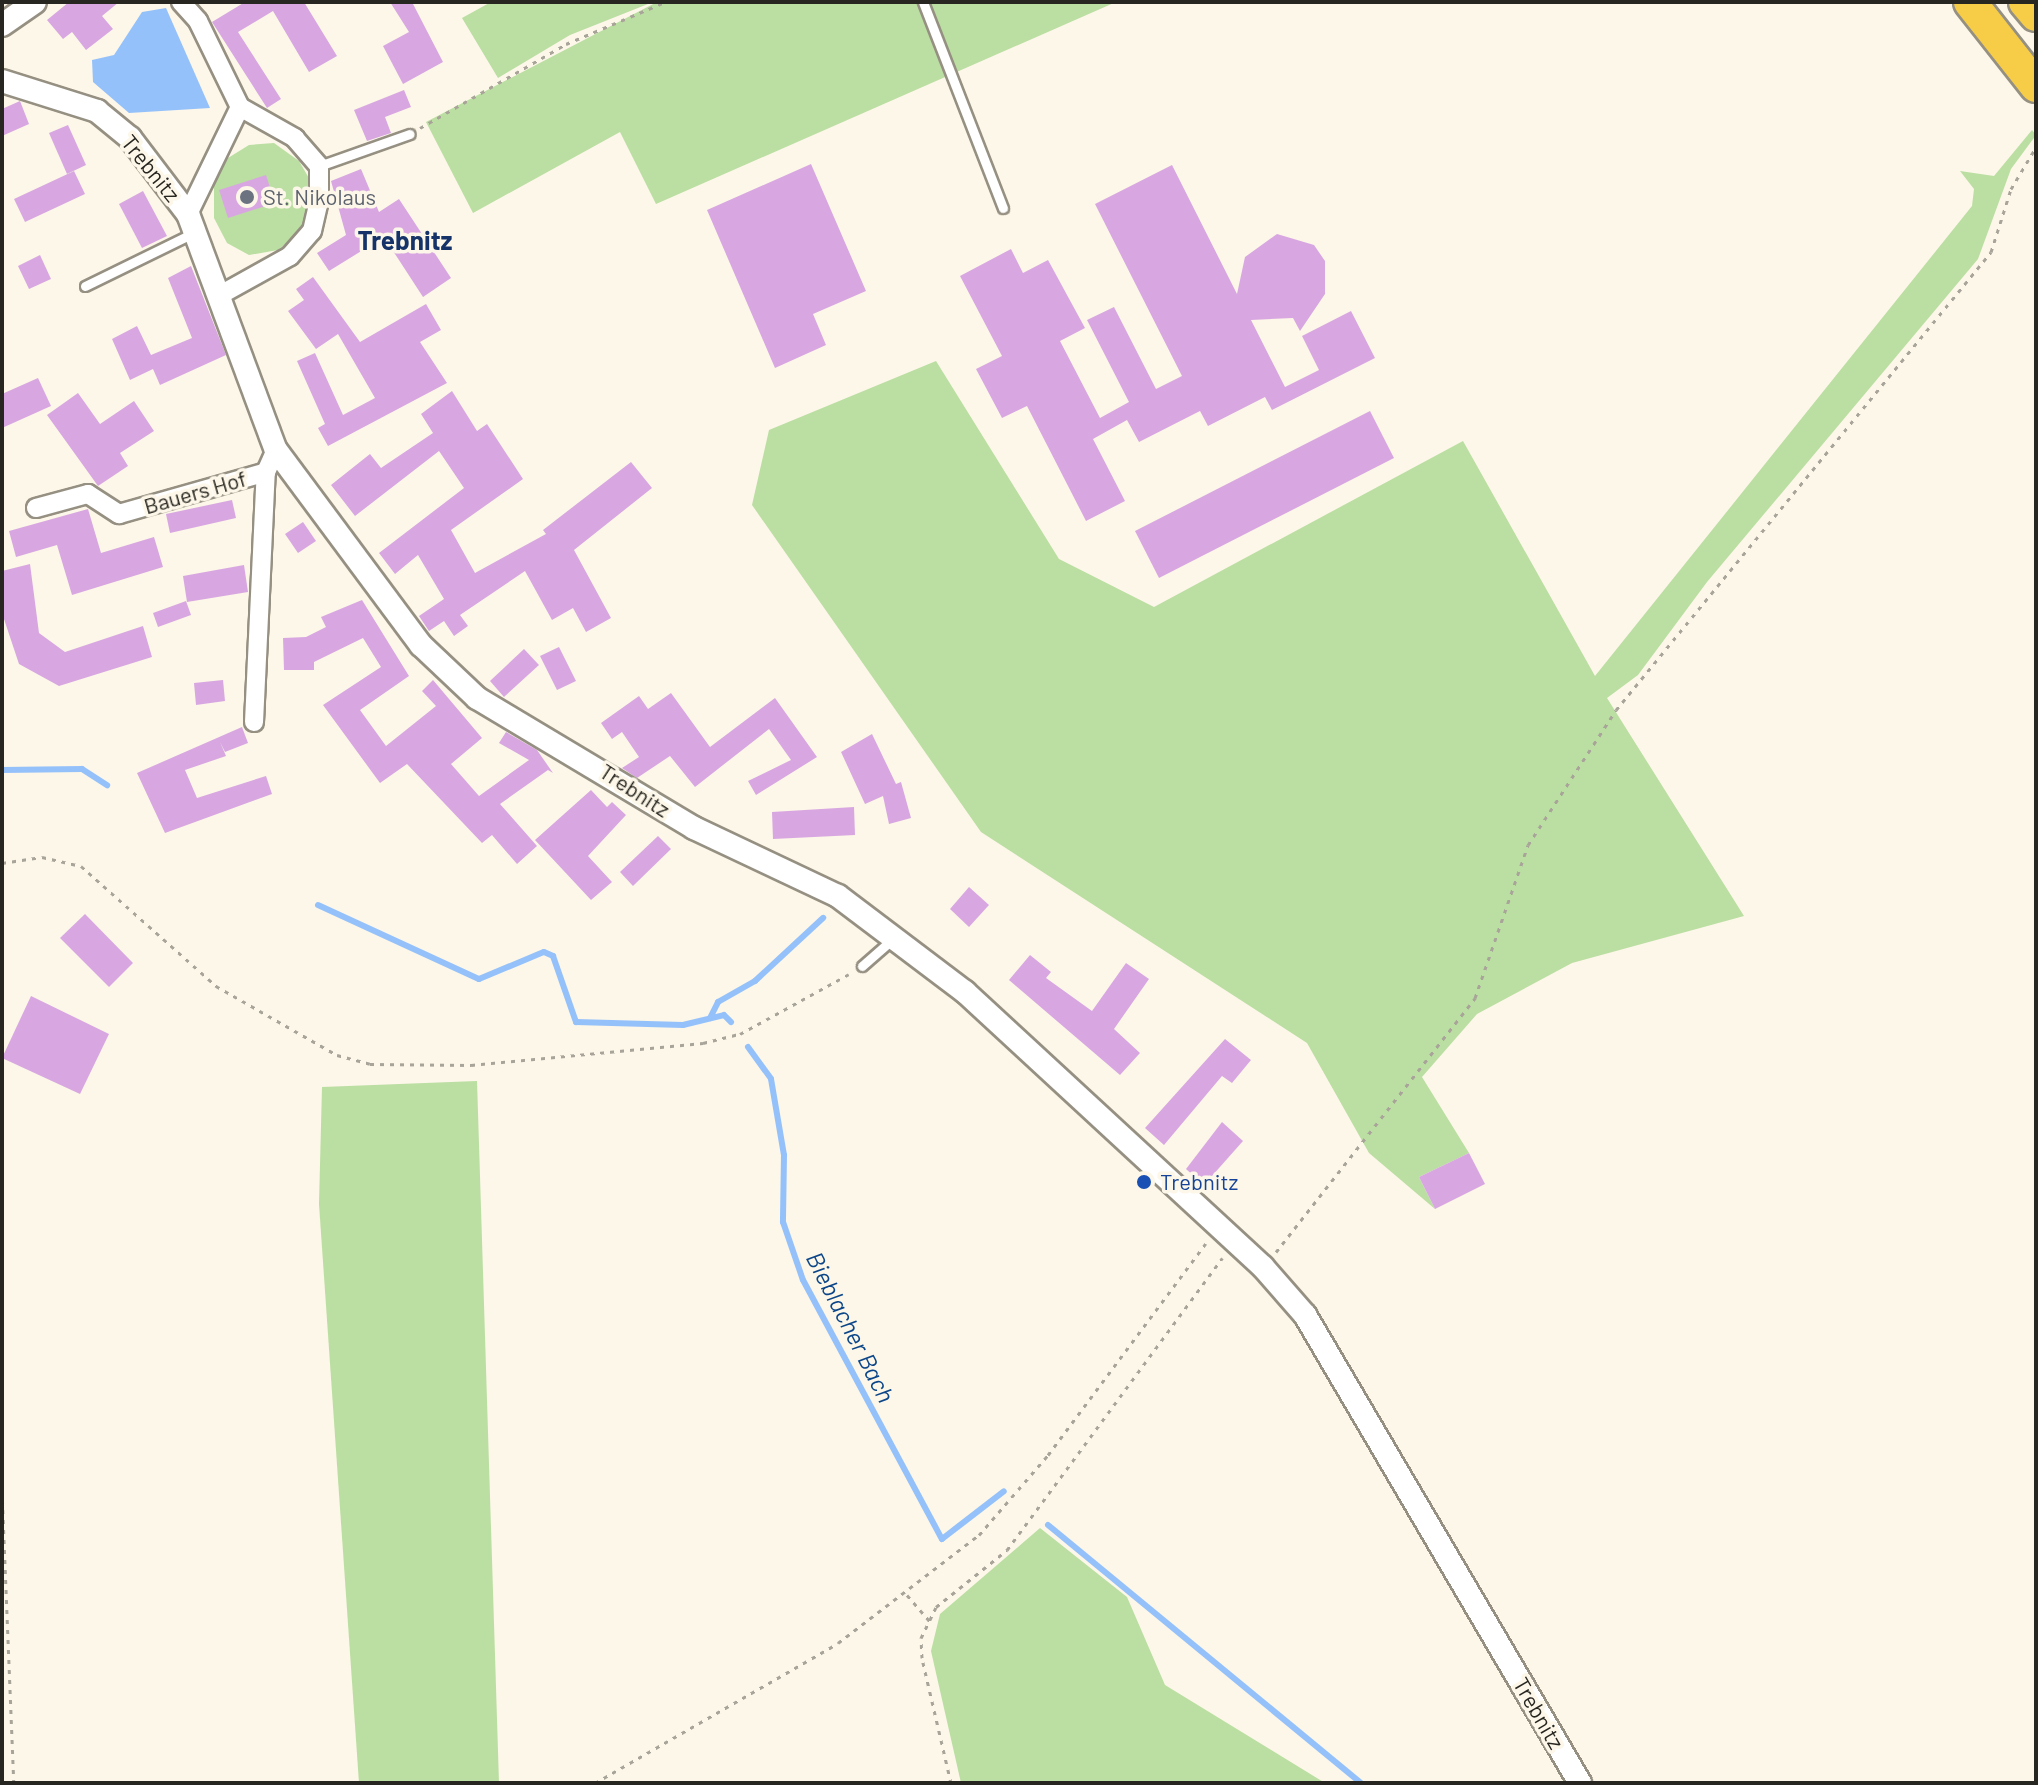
<!DOCTYPE html>
<html>
<head>
<meta charset="utf-8">
<style>
	body { margin:0 }
	#map { position:relative; width:2038px; height:1785px; overflow:hidden; background:#fcf7e8; font-family:Barlow,sans-serif }
	div>[style] { position:absolute }
	[style*='--x'] { left:calc(var(--x)*1px); top:calc(var(--y)*1px); width:calc(var(--w)*1px); rotate:calc(var(--a)*1deg) }
	.green>* { inset:0; background:#bbdea2 }
	.water>* { inset:0; background:#95c1fb }
	.stream>* { height:6px; margin:-3px; padding:0 3px; transform-origin:3px; border-radius:3px; background:#95c1fb }
	.building>* { inset:0; background:#d8a7e1 }
	.path>* { height:3px; margin-top:-1.5px; transform-origin:0; background:repeating-linear-gradient(90deg,#a8a499 0 4px,transparent 0 10px) }
	.roads { filter:drop-shadow(2px 0 #959082) drop-shadow(-2px 0 #959082) drop-shadow(0 2px #959082) drop-shadow(0 -2px #959082) }
	.service>* { height:9px; margin:-4.5px; padding:0 4.5px; transform-origin:4.5px; border-radius:4.5px; background:#fff }
	.minor>* { height:18px; margin:-9px; padding:0 9px; transform-origin:9px; border-radius:9px; background:#fff }
	.tertiary>* { height:22px; margin:-11px; padding:0 11px; transform-origin:11px; border-radius:11px; background:#fff }
	.motorway>* { height:32px; margin:-16px; padding:0 16px; transform-origin:16px; border-radius:16px; background:#f7cd48 }
	.dots>* { width:22px; height:22px; translate:-50% -50%; box-sizing:border-box; border:4px solid #fcf7e8; border-radius:50% }
	span { translate:-50% -50%; white-space:nowrap; text-align:center; line-height:1.15; -webkit-text-stroke:7px #fcf7e8; paint-order:stroke }
	.street-label { font-size:22px; color:#282620 }
	.worship-label { font-size:22px; color:#5b616d }
	.left { translate:0 -50%; text-align:left }
	.transit-label { font-size:22px; color:#164399 }
	.water-label { font-size:24px; color:#0c4689; font-style:italic }
	.quarter-label { font-size:26px; color:#153368; font-weight:700 }
	.frame { position:absolute; inset:0; border:4px solid #282620; pointer-events:none }
</style>
</head>
<body>
<div id="map">
	<div class="green">
		<div style="clip-path:polygon(491px 2px,653px 2px,570px 35px,498px 78px,462px 18px)"></div>
		<div style="clip-path:polygon(657px 2px,1116px 2px,656px 204px,620px 132px,473px 213px,426px 122px)"></div>
		<div style="clip-path:polygon(2032px 130px,2036px 135px,2011px 169px,1978px 259px,1707px 582px,1638px 675px,1607px 698px,1744px 916px,1572px 963px,1477px 1014px,1422px 1077px,1469px 1153px,1419px 1177px,1435px 1209px,1369px 1153px,1307px 1043px,981px 832px,752px 505px,769px 430px,936px 361px,1059px 559px,1154px 607px,1463px 441px,1595px 676px,1972px 206px,1974px 189px,1960px 171px,1994px 176px)"></div>
		<div style="clip-path:polygon(274px 143px,299px 161px,310px 180px,302px 230px,278px 250px,249px 255px,227px 243px,214px 218px,214px 182px,228px 158px,249px 145px)"></div>
		<div style="clip-path:polygon(477px 1081px,499px 1783px,359px 1783px,319px 1204px,322px 1087px)"></div>
		<div style="clip-path:polygon(1040px 1528px,1127px 1597px,1165px 1685px,1325px 1783px,961px 1783px,931px 1651px,940px 1614px)"></div>
	</div>
	<div class="water">
		<div style="clip-path:polygon(166px 8px,210px 108px,129px 113px,93px 82px,92px 60px,114px 55px,142px 12px)"></div>
	</div>
	<div class="stream">
		<div style="--x:2;--y:770;--w:80;--a:-0.7"></div>
		<div style="--x:82;--y:769;--w:30;--a:33"></div>
		<div style="--x:318;--y:905;--w:177;--a:24.7"></div>
		<div style="--x:479;--y:979;--w:70;--a:-22.6"></div>
		<div style="--x:544;--y:952;--w:10;--a:24"></div>
		<div style="--x:553;--y:956;--w:70;--a:70.8"></div>
		<div style="--x:576;--y:1022;--w:107;--a:1.6"></div>
		<div style="--x:683;--y:1025;--w:42;--a:-13.7"></div>
		<div style="--x:724;--y:1015;--w:10;--a:45"></div>
		<div style="--x:710;--y:1018;--w:18;--a:-63"></div>
		<div style="--x:718;--y:1002;--w:43;--a:-29.6"></div>
		<div style="--x:755;--y:981;--w:93;--a:-42.8"></div>
		<div style="--x:748;--y:1047;--w:39;--a:54"></div>
		<div style="--x:771;--y:1079;--w:77;--a:80.3"></div>
		<div style="--x:784;--y:1155;--w:67;--a:90.9"></div>
		<div style="--x:783;--y:1222;--w:61;--a:71"></div>
		<div style="--x:803;--y:1280;--w:294;--a:61.8"></div>
		<div style="--x:942;--y:1539;--w:78;--a:-37.7"></div>
		<div style="--x:1048;--y:1525;--w:406;--a:39.5"></div>
	</div>
	<div class="building">
		<div style="clip-path:polygon(69px 2px,119px 2px,102px 16px,113px 29px,86px 50px,72px 32px,63px 39px,47px 20px)"></div>
		<div style="clip-path:polygon(245px 2px,304px 2px,337px 56px,309px 72px,273px 11px,238px 32px,281px 99px,267px 108px,212px 22px)"></div>
		<div style="clip-path:polygon(390px 2px,412px 2px,443px 62px,403px 84px,383px 46px,409px 32px)"></div>
		<div style="clip-path:polygon(404px 90px,411px 107px,385px 117px,391px 133px,367px 141px,354px 110px)"></div>
		<div style="clip-path:polygon(20px 101px,29px 124px,2px 136px,2px 109px)"></div>
		<div style="clip-path:polygon(68px 125px,86px 165px,67px 174px,49px 133px)"></div>
		<div style="clip-path:polygon(811px 164px,866px 291px,813px 314px,826px 345px,775px 368px,707px 210px)"></div>
		<div style="clip-path:polygon(1172px 165px,1237px 294px,1245px 257px,1277px 234px,1314px 245px,1325px 261px,1325px 294px,1300px 331px,1293px 318px,1251px 320px,1285px 387px,1319px 370px,1302px 336px,1351px 311px,1375px 358px,1272px 410px,1265px 397px,1208px 426px,1200px 411px,1139px 442px,1127px 420px,1093px 439px,1125px 501px,1086px 521px,1027px 406px,1002px 418px,976px 369px,1002px 356px,960px 276px,1011px 249px,1023px 273px,1048px 260px,1085px 328px,1060px 341px,1100px 418px,1129px 402px,1087px 320px,1114px 307px,1156px 389px,1182px 376px,1095px 204px)"></div>
		<div style="clip-path:polygon(361px 169px,379px 212px,399px 199px,451px 278px,423px 297px,384px 237px,329px 271px,317px 253px,346px 235px,331px 181px)"></div>
		<div style="clip-path:polygon(74px 171px,85px 194px,25px 222px,14px 199px)"></div>
		<div style="clip-path:polygon(266px 175px,275px 203px,228px 218px,219px 190px)"></div>
		<div style="clip-path:polygon(143px 191px,167px 236px,142px 248px,119px 204px)"></div>
		<div style="clip-path:polygon(40px 255px,51px 279px,29px 289px,18px 266px)"></div>
		<div style="clip-path:polygon(191px 266px,226px 355px,160px 385px,153px 369px,130px 380px,112px 339px,137px 326px,151px 355px,192px 338px,168px 278px)"></div>
		<div style="clip-path:polygon(313px 277px,360px 342px,426px 304px,441px 330px,420px 342px,447px 383px,328px 446px,318px 428px,325px 424px,297px 361px,315px 353px,343px 415px,375px 398px,338px 334px,316px 349px,288px 311px,304px 300px,296px 289px)"></div>
		<div style="clip-path:polygon(38px 378px,51px 406px,2px 428px,2px 394px)"></div>
		<div style="clip-path:polygon(452px 391px,477px 431px,487px 424px,523px 479px,451px 530px,475px 573px,546px 534px,543px 530px,631px 462px,652px 488px,574px 550px,611px 618px,586px 632px,573px 608px,552px 620px,525px 571px,460px 615px,468px 626px,454px 636px,444px 621px,429px 631px,419px 616px,444px 599px,418px 555px,395px 574px,379px 553px,464px 488px,439px 451px,355px 516px,331px 485px,370px 454px,381px 468px,433px 433px,421px 414px)"></div>
		<div style="clip-path:polygon(78px 393px,100px 424px,134px 401px,154px 431px,120px 453px,128px 466px,98px 486px,47px 415px)"></div>
		<div style="clip-path:polygon(1370px 411px,1394px 458px,1159px 578px,1135px 531px)"></div>
		<div style="clip-path:polygon(232px 500px,236px 518px,170px 533px,166px 514px)"></div>
		<div style="clip-path:polygon(88px 509px,101px 553px,154px 537px,163px 567px,72px 595px,57px 545px,16px 557px,9px 531px)"></div>
		<div style="clip-path:polygon(303px 522px,316px 541px,298px 553px,285px 534px)"></div>
		<div style="clip-path:polygon(30px 564px,39px 633px,65px 652px,143px 626px,152px 657px,59px 686px,19px 664px,2px 613px,2px 571px)"></div>
		<div style="clip-path:polygon(244px 565px,248px 592px,187px 602px,183px 576px)"></div>
		<div style="clip-path:polygon(362px 600px,409px 676px,360px 710px,386px 746px,436px 706px,422px 691px,433px 680px,482px 738px,451px 764px,479px 796px,529px 760px,499px 743px,506px 732px,537px 750px,553px 773px,548px 770px,500px 804px,537px 846px,517px 864px,492px 835px,482px 843px,407px 764px,380px 783px,323px 705px,381px 667px,363px 638px,314px 662px,314px 670px,284px 670px,283px 638px,306px 637px,326px 627px,321px 617px)"></div>
		<div style="clip-path:polygon(186px 601px,191px 615px,158px 627px,153px 613px)"></div>
		<div style="clip-path:polygon(559px 647px,576px 681px,557px 690px,540px 656px)"></div>
		<div style="clip-path:polygon(524px 649px,539px 665px,504px 697px,490px 681px)"></div>
		<div style="clip-path:polygon(223px 680px,225px 701px,196px 705px,194px 683px)"></div>
		<div style="clip-path:polygon(671px 693px,710px 747px,775px 698px,817px 757px,756px 795px,748px 781px,791px 760px,769px 729px,695px 787px,670px 756px,637px 778px,622px 768px,639px 757px,622px 732px,612px 739px,601px 723px,639px 696px,648px 709px)"></div>
		<div style="clip-path:polygon(242px 727px,248px 743px,225px 752px,220px 742px,226px 756px,185px 770px,197px 798px,266px 776px,272px 794px,165px 833px,137px 773px)"></div>
		<div style="clip-path:polygon(872px 734px,896px 784px,901px 782px,911px 818px,889px 824px,883px 796px,865px 804px,841px 752px)"></div>
		<div style="clip-path:polygon(591px 790px,607px 807px,612px 802px,626px 815px,588px 856px,612px 882px,591px 900px,535px 840px)"></div>
		<div style="clip-path:polygon(854px 807px,855px 835px,773px 839px,772px 812px)"></div>
		<div style="clip-path:polygon(658px 836px,671px 849px,633px 886px,620px 872px)"></div>
		<div style="clip-path:polygon(969px 887px,989px 905px,969px 927px,950px 909px)"></div>
		<div style="clip-path:polygon(85px 914px,133px 963px,109px 987px,60px 938px)"></div>
		<div style="clip-path:polygon(1030px 955px,1051px 972px,1046px 978px,1092px 1011px,1126px 963px,1149px 979px,1114px 1029px,1140px 1053px,1120px 1075px,1009px 980px)"></div>
		<div style="clip-path:polygon(31px 996px,109px 1034px,80px 1094px,2px 1058px)"></div>
		<div style="clip-path:polygon(1225px 1039px,1251px 1060px,1232px 1083px,1222px 1076px,1164px 1145px,1145px 1128px)"></div>
		<div style="clip-path:polygon(1222px 1122px,1243px 1141px,1204px 1185px,1186px 1169px)"></div>
		<div style="clip-path:polygon(1469px 1153px,1485px 1184px,1435px 1209px,1419px 1177px)"></div>
	</div>
	<div class="path">
		<div style="--x:420;--y:128;--w:168;--a:-29.9"></div>
		<div style="--x:566;--y:44;--w:108;--a:-23"></div>
		<div style="--x:2;--y:863;--w:40;--a:-8.5"></div>
		<div style="--x:42;--y:857;--w:40;--a:13"></div>
		<div style="--x:81;--y:866;--w:181;--a:41.6"></div>
		<div style="--x:216;--y:986;--w:139;--a:29.7"></div>
		<div style="--x:337;--y:1055;--w:34;--a:15"></div>
		<div style="--x:370;--y:1064;--w:101;--a:0.6"></div>
		<div style="--x:471;--y:1065;--w:233;--a:-5.4"></div>
		<div style="--x:703;--y:1043;--w:38;--a:-14"></div>
		<div style="--x:740;--y:1034;--w:124;--a:-28.8"></div>
		<div style="--x:1276;--y:1252;--w:323;--a:-51.9"></div>
		<div style="--x:1475;--y:998;--w:162;--a:-70.9"></div>
		<div style="--x:1528;--y:845;--w:161;--a:-56.9"></div>
		<div style="--x:1616;--y:710;--w:592;--a:-50.69"></div>
		<div style="--x:1991;--y:252;--w:66;--a:-72.4"></div>
		<div style="--x:2011;--y:189;--w:49;--a:-59.2"></div>
		<div style="--x:2;--y:1490;--w:293;--a:87.7"></div>
		<div style="--x:907;--y:1595;--w:35;--a:49"></div>
		<div style="--x:595;--y:1783;--w:280;--a:-29.9"></div>
		<div style="--x:838;--y:1643;--w:178;--a:-37.5"></div>
		<div style="--x:979;--y:1535;--w:106;--a:-49.2"></div>
		<div style="--x:1048;--y:1455;--w:264;--a:-53.3"></div>
		<div style="--x:951;--y:1783;--w:128;--a:-103.1"></div>
		<div style="--x:922;--y:1658;--w:20;--a:-93"></div>
		<div style="--x:921;--y:1638;--w:34;--a:-64"></div>
		<div style="--x:936;--y:1607;--w:91;--a:-38.8"></div>
		<div style="--x:1007;--y:1550;--w:363;--a:-53.6"></div>
	</div>
	<div class="roads">
		<div class="service">
			<div style="--x:923;--y:2;--w:221;--a:68.8"></div>
			<div style="--x:319;--y:166;--w:96;--a:-19.4"></div>
			<div style="--x:85;--y:286;--w:120;--a:-26.1"></div>
			<div style="--x:862;--y:966;--w:43;--a:-41.2"></div>
		</div>
		<div class="minor">
			<div style="--x:181;--y:2;--w:25;--a:48"></div>
			<div style="--x:198;--y:21;--w:96;--a:64"></div>
			<div style="--x:240;--y:107;--w:119;--a:115.9"></div>
			<div style="--x:220;--y:295;--w:80;--a:-29.1"></div>
			<div style="--x:290;--y:256;--w:33;--a:-49"></div>
			<div style="--x:312;--y:231;--w:32;--a:-77"></div>
			<div style="--x:319;--y:200;--w:34;--a:-90"></div>
			<div style="--x:319;--y:166;--w:37;--a:-131"></div>
			<div style="--x:295;--y:138;--w:63;--a:-150.6"></div>
			<div style="--x:36;--y:508;--w:54;--a:-15.1"></div>
			<div style="--x:88;--y:494;--w:37;--a:33"></div>
			<div style="--x:119;--y:514;--w:153;--a:-15.9"></div>
			<div style="--x:254;--y:722;--w:250;--a:-87.3"></div>
			<div style="--x:266;--y:472;--w:24;--a:-66"></div>
		</div>
		<div class="tertiary">
			<div style="--x:2;--y:25;--w:40;--a:-34.9"></div>
			<div style="--x:2;--y:81;--w:100;--a:17.5"></div>
			<div style="--x:97;--y:111;--w:43;--a:39.3"></div>
			<div style="--x:130;--y:138;--w:96;--a:52.7"></div>
			<div style="--x:188;--y:214;--w:252;--a:69.6"></div>
			<div style="--x:276;--y:450;--w:243;--a:53.4"></div>
			<div style="--x:421;--y:645;--w:77;--a:43.4"></div>
			<div style="--x:477;--y:698;--w:253;--a:30.9"></div>
			<div style="--x:694;--y:828;--w:159;--a:25.3"></div>
			<div style="--x:838;--y:896;--w:159;--a:37.1"></div>
			<div style="--x:965;--y:992;--w:405;--a:42.7"></div>
			<div style="--x:1263;--y:1267;--w:64;--a:48.8"></div>
			<div style="--x:1305;--y:1315;--w:543;--a:59.56"></div>
		</div>
		<div class="motorway">
			<div style="--x:1970;--y:2;--w:107;--a:51.8"></div>
			<div style="--x:2025;--y:2;--w:17;--a:50"></div>
		</div>
	</div>
	<div class="dots">
		<div style="left:247px;top:197px;background:#6b7280"></div>
		<div style="left:1144px;top:1182px;background:#1a4fb4"></div>
	</div>
	<div class="street-label">
		<span style="left:151px;top:168px;rotate:51deg">Trebnitz</span>
		<span style="left:195px;top:492px;rotate:-16deg">Bauers Hof</span>
		<span style="left:635px;top:790px;rotate:33deg">Trebnitz</span>
		<span style="left:1539px;top:1713px;rotate:60deg">Trebnitz</span>
	</div>
	<div class="worship-label">
		<span class="left" style="left:263px;top:197px">St. Nikolaus</span>
	</div>
	<div class="transit-label">
		<span class="left" style="left:1160px;top:1182px">Trebnitz</span>
	</div>
	<div class="water-label">
		<span style="left:851px;top:1327px;rotate:63deg">Bieblacher Bach</span>
	</div>
	<div class="quarter-label">
		<span style="left:405px;top:240px">Trebnitz</span>
	</div>
	<div class="frame"></div>
</div>
</body>
</html>
